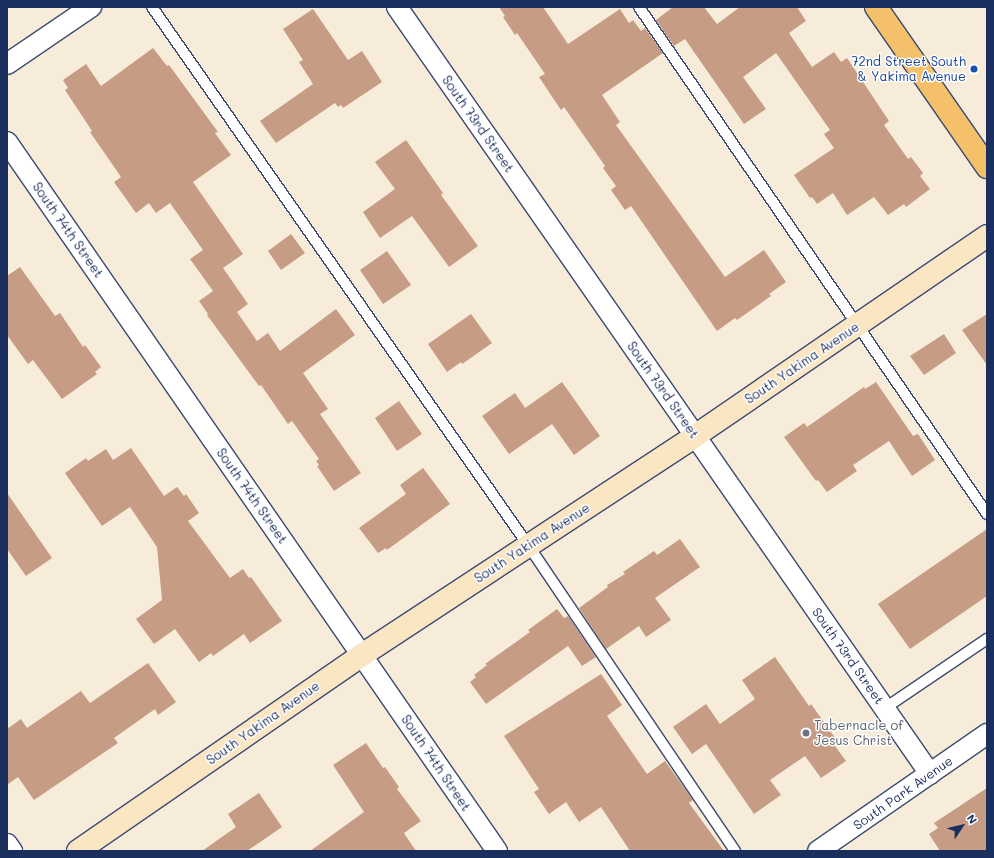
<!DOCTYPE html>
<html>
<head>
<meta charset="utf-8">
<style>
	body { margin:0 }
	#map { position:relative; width:994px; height:858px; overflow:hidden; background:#f7ecda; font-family:Mali,sans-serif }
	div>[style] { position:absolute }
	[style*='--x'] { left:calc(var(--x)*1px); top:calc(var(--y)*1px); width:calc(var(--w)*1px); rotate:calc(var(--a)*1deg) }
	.building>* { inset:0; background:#c79c85 }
	.roads { filter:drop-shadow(1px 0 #3c4b71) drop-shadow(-1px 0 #3c4b71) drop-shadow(0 1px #3c4b71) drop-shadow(0 -1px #3c4b71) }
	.lane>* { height:10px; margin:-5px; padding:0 5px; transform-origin:5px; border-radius:5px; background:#fff }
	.street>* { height:20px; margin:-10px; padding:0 10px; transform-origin:10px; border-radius:10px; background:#fff }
	.secondary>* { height:22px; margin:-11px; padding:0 11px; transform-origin:11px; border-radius:11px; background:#fbe6c3 }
	.primary>* { height:22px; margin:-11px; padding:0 11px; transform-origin:11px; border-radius:11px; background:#f4c16a }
	.dots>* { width:11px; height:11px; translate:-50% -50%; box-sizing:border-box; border:2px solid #fff; border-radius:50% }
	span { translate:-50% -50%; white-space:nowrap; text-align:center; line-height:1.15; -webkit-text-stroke:3px #fff; paint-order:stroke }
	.transit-label { font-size:13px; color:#164399 }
	.right { translate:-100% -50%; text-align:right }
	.street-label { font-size:13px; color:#1b2f5e }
	.worship-label { font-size:13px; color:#5b616d }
	.left { translate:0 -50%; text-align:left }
	.frame { position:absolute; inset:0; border:8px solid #1b2f5e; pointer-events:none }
	.north { position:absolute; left:942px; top:806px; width:40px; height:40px; -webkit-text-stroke:3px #fff; paint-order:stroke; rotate:55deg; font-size:11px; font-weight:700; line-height:16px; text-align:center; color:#1b2f5e }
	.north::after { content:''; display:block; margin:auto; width:14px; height:18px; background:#1b2f5e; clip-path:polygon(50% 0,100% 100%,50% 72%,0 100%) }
</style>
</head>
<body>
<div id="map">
	<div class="building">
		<div style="clip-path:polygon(499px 7px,543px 7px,568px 44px,620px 9px,629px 23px,633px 20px,641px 31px,645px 28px,663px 53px,602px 95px,620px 122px,616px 125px,725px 277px,764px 250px,786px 282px,769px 294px,771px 296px,737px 320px,735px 318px,717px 331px,631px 206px,625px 210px,611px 190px,616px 186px,603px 168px,605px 166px,564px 107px,561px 110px,539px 77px,545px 74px,517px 33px,515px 35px,503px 17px,505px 16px)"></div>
		<div style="clip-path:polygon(673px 7px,704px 7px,717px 24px,740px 7px,797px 7px,806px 21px,789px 33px,812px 67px,834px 52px,841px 62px,847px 58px,889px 121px,884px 125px,908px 159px,911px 157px,923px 173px,920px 176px,930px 189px,906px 207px,904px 204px,888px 215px,874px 197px,847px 215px,833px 193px,817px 204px,812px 197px,810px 198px,794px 175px,834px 148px,824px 134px,830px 130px,776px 53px,743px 77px,766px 109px,744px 124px,685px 39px,674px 46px,656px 20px)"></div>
		<div style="clip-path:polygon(313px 9px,348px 60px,362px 51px,382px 82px,343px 108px,341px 105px,338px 107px,335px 103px,276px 143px,260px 121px,313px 84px,299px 62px,303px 60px,283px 29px)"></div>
		<div style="clip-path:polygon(153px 48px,167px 66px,169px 65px,218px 132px,215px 133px,231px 155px,193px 182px,243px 254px,223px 268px,248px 304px,237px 312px,257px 341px,268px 333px,280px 351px,336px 309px,355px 335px,303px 373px,328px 409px,320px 414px,361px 473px,334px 491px,317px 466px,319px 465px,316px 461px,319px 459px,292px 421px,288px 424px,261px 385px,259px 386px,207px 315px,208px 314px,199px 301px,213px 291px,190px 259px,203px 250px,170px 203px,156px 213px,149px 203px,136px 213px,114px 182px,121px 177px,90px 132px,92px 131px,65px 90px,68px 88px,63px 80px,86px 64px,101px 86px)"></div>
		<div style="clip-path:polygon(406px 140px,443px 193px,441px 195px,478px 246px,449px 267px,412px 216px,380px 238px,363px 212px,395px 189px,375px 162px)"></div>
		<div style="clip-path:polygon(291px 234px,305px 253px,281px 270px,268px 251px)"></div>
		<div style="clip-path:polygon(387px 251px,411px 285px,383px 304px,360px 270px)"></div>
		<div style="clip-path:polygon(20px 267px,55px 316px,60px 313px,83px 347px,85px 345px,101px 367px,95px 372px,97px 374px,62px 399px,33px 360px,28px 364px,7px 335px,7px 276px)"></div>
		<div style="clip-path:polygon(471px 314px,492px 343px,462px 364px,461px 362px,447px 372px,428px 344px)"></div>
		<div style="clip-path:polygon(987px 314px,987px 365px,962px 330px)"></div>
		<div style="clip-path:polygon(944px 334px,956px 353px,924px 375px,910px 356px)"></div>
		<div style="clip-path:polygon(562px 382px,600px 436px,574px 455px,552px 424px,509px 454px,482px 416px,515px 393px,525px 408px)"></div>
		<div style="clip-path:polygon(876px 382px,913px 436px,918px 434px,935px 460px,912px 476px,889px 441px,853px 465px,857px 471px,827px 492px,818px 480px,816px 481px,784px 437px,804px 423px,807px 427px,864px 387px,865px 389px)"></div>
		<div style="clip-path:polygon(399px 401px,422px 434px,397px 451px,375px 418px)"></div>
		<div style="clip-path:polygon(131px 448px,164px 496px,177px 487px,184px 496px,186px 494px,199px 513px,188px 521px,230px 578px,243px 569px,249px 578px,251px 577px,282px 621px,250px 643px,244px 634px,213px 656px,211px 653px,199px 662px,175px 629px,154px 644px,136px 619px,162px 600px,157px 547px,130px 507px,102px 526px,65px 473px,86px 458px,88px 461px,106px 449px,113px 460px)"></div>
		<div style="clip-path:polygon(423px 468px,450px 504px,387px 550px,386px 548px,378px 553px,359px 528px,406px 494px,400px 485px)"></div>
		<div style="clip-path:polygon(7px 493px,52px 558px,26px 576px,7px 549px)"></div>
		<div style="clip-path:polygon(987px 529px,987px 596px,910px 649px,878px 604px)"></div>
		<div style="clip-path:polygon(680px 539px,700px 567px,655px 598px,671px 620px,646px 637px,639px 626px,606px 649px,579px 608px,608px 587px,607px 585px,625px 574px,623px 572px,654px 551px,657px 555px)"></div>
		<div style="clip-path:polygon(557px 609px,564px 618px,568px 616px,596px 657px,582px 666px,568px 646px,486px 704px,470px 682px,476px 677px,474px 675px,487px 665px,485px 664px,530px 632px,528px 630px)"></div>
		<div style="clip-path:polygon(775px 657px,809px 706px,811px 704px,836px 739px,832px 742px,846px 761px,821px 778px,805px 756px,770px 780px,781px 795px,754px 814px,706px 744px,692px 754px,673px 727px,706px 704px,720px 724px,755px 699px,742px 680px)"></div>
		<div style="clip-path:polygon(148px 663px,176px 702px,158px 715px,155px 709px,114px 738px,118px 743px,34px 800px,18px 777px,7px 785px,7px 729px,21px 719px,27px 728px,81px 691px,90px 703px)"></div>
		<div style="clip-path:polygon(601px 674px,622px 705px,607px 716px,647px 774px,665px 761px,693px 800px,689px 803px,724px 851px,630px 851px,601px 807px,579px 822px,566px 802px,549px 814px,534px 792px,539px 789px,504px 736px)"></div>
		<div style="clip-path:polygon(366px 743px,383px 768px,385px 767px,399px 787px,397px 789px,421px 821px,404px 833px,416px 851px,310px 851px,364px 812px,333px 765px)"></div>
		<div style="clip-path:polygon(987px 788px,987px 851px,940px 851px,929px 834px,938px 828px,934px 823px)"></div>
		<div style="clip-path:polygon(259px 793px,282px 827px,247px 851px,202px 851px,236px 827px,228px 814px)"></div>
	</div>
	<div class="roads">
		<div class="lane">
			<div style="--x:152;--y:7;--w:656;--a:55.05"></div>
			<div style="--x:528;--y:545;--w:369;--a:55.9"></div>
			<div style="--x:639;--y:7;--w:615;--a:55.53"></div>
			<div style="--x:885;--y:708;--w:123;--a:-34.1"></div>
		</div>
		<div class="street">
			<div style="--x:397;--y:7;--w:934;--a:55.2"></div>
			<div style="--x:7;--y:64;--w:102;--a:-34.2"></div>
			<div style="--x:7;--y:142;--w:862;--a:55.35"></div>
			<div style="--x:7;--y:844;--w:9;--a:54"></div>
			<div style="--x:818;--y:851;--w:206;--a:-34.7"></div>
		</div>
		<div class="secondary">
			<div style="--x:78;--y:851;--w:345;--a:-34.6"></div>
			<div style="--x:362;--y:655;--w:399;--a:-33.3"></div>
			<div style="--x:695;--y:436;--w:354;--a:-34.4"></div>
		</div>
		<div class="primary">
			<div style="--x:876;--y:7;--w:195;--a:55.2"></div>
		</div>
	</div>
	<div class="dots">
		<div style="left:974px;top:69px;background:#1a4fb4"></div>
		<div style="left:806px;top:733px;background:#6b7280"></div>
	</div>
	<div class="transit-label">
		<span class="right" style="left:966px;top:69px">72nd Street South<br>&amp; Yakima Avenue</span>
	</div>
	<div class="street-label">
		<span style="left:478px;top:124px;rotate:55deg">South 73rd Street</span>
		<span style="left:68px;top:230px;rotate:55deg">South 74th Street</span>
		<span style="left:802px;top:363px;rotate:-34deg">South Yakima Avenue</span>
		<span style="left:663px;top:390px;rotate:55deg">South 73rd Street</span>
		<span style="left:252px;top:496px;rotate:55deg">South 74th Street</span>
		<span style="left:532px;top:543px;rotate:-33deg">South Yakima Avenue</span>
		<span style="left:848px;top:656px;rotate:55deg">South 73rd Street</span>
		<span style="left:263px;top:723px;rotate:-35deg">South Yakima Avenue</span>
		<span style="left:436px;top:763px;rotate:56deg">South 74th Street</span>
		<span style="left:903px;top:793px;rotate:-35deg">South Park Avenue</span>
	</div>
	<div class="worship-label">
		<span class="left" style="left:814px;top:733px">Tabernacle of<br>Jesus Christ</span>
	</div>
	<div class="frame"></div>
	<div class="north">N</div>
</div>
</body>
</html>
